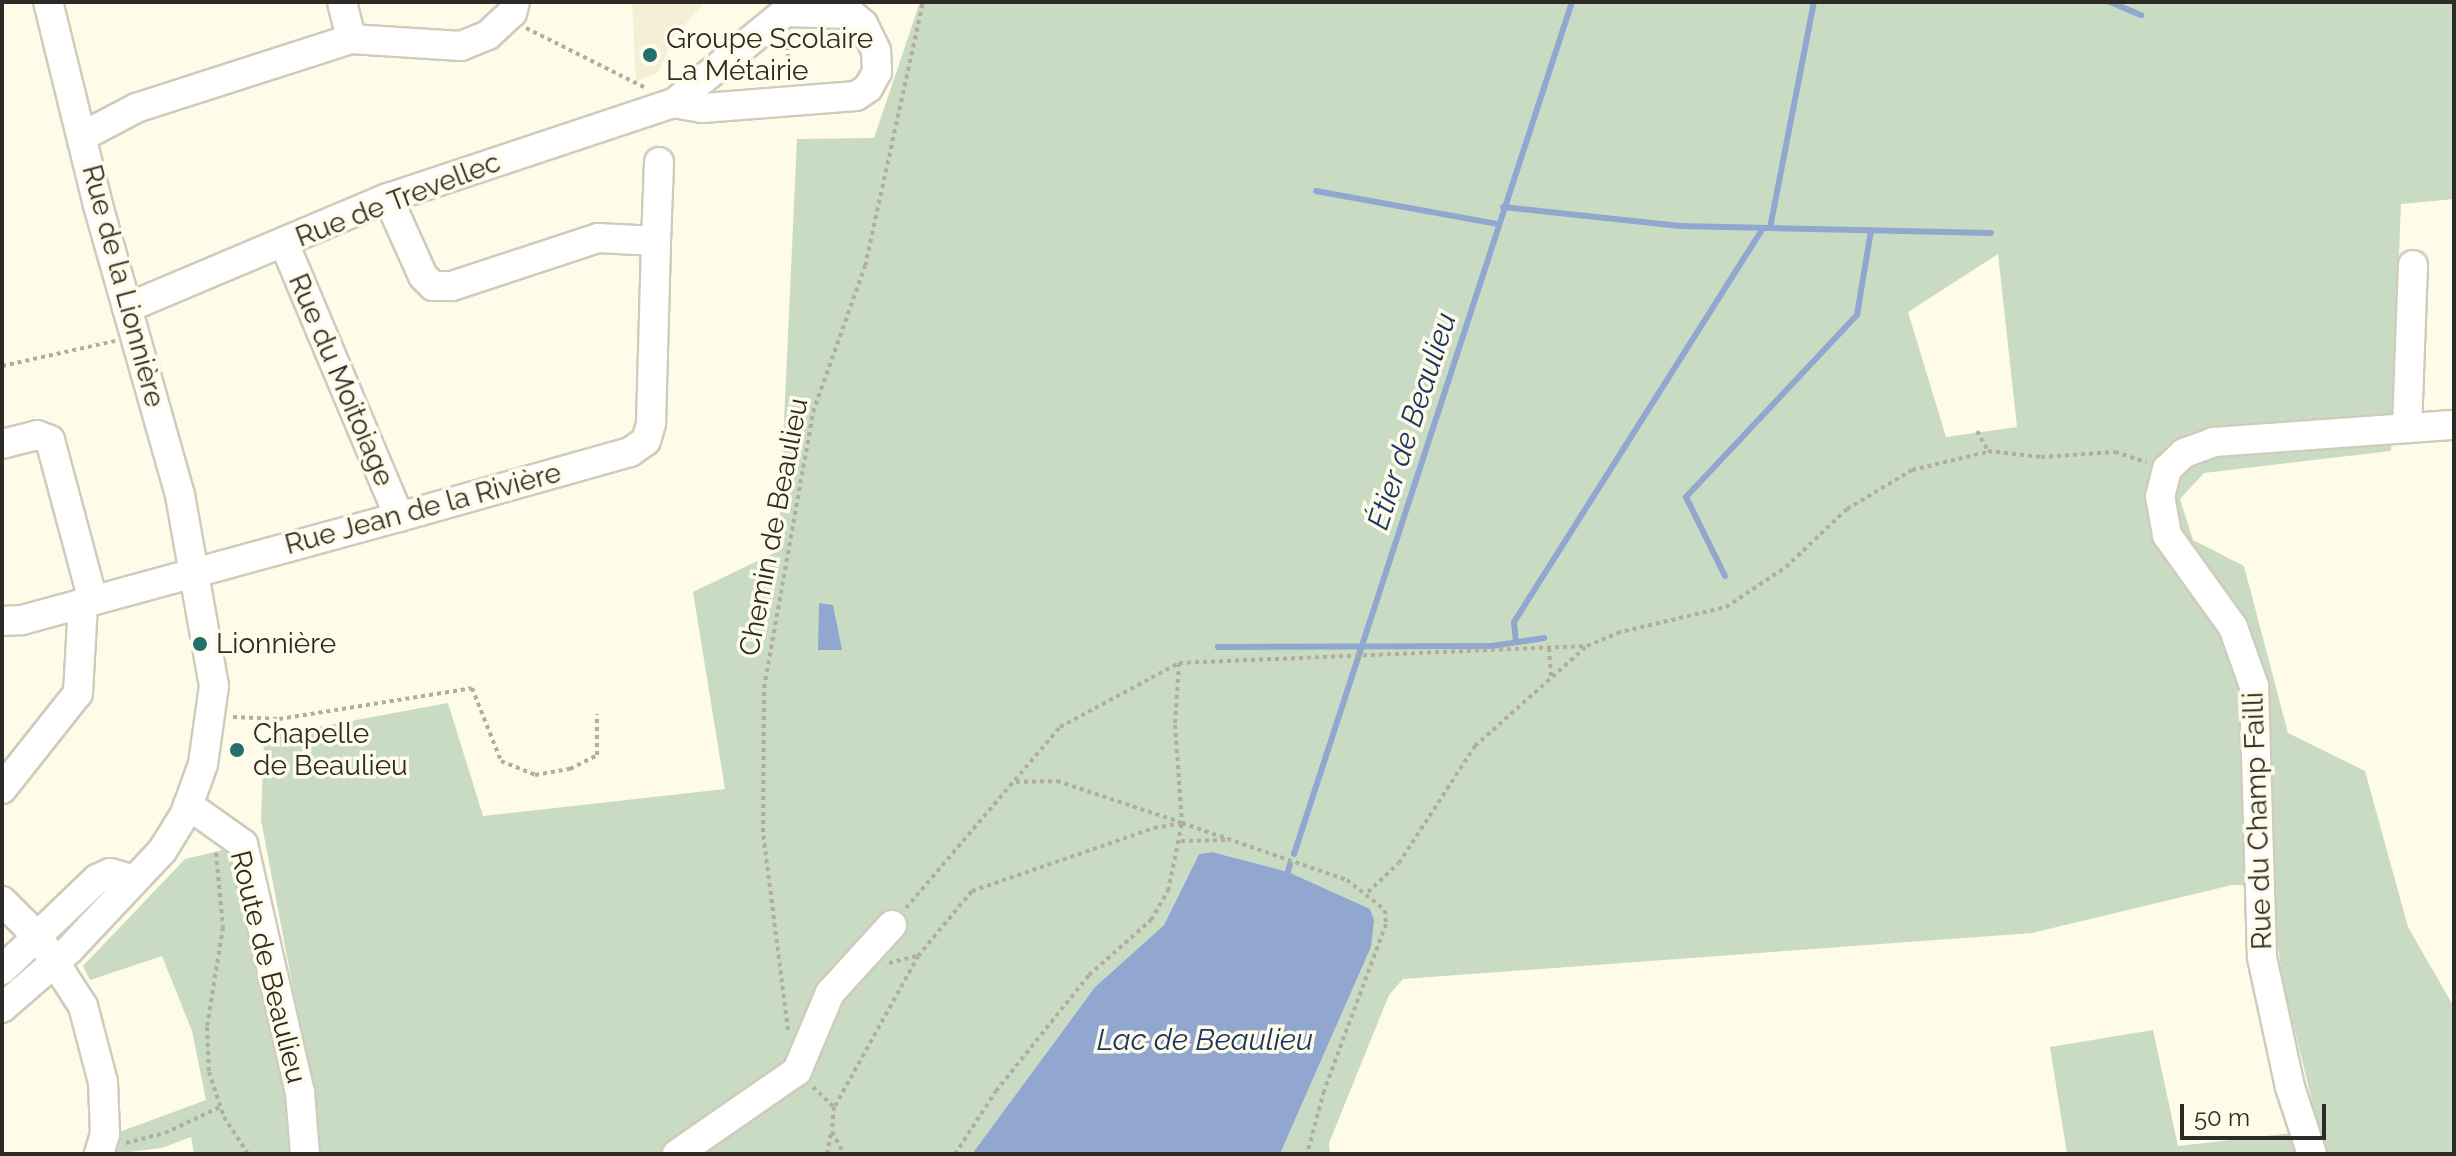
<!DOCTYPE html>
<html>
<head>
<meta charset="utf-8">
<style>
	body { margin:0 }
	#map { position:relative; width:2456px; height:1156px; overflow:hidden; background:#fffbe9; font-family:Raleway,sans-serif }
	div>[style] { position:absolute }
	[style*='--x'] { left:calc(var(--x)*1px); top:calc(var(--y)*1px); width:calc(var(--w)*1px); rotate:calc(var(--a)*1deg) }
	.built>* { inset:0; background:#f5efd6 }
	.green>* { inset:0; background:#c9dcc3 }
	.water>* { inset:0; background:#92a7d0 }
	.stream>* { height:6px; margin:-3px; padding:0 3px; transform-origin:3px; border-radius:3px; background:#92a7d0 }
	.path>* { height:4px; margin-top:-2px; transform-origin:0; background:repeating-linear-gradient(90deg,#b1aea1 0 4px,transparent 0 8px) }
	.roads { filter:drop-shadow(2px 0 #cfccbb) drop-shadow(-2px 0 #cfccbb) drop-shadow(0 2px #cfccbb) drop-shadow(0 -2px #cfccbb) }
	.minor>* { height:28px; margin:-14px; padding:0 14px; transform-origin:14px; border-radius:14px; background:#fff }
	.dots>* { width:22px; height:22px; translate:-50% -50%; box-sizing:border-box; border:4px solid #fffbe9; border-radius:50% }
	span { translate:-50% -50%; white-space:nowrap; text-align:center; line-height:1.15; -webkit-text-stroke:7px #fffbe9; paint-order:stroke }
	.poi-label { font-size:28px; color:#2d2b25 }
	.left { translate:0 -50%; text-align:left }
	.street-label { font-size:28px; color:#2d2b25 }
	.water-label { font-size:30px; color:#1b3366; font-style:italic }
	.frame { position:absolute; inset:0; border:4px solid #2d2b25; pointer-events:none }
	.scale { position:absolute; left:2180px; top:1104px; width:146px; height:36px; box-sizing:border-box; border:4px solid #2d2b25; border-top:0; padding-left:10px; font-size:24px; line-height:28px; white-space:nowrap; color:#2d2b25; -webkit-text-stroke:6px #fffbe9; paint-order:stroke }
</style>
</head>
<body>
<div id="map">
	<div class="built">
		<div style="clip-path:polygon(632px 2px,705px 2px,673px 38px,658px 73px,636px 81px)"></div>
	</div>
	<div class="green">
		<div style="clip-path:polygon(evenodd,920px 2px,2454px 2px,2454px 199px,2401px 204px,2391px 451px,2204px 473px,2180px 499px,2193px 540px,2244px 566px,2288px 733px,2365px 771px,2408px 927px,2454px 1007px,2454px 1154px,2067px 1154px,2050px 1047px,2153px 1030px,2178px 1146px,2319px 1130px,2283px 982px,2269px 886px,2232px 885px,2032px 933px,1403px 979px,1389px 995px,1329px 1143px,1330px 1154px,1280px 1154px,1371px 947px,1242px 860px,1212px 852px,1199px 854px,1164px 925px,1095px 987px,972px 1154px,317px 1154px,314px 1099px,261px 820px,264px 737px,448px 703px,483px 816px,725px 789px,693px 592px,778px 551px,797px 139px,874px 138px,920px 2px,1998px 254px,2017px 427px,1946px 437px,1908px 312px,1998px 254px)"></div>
		<div style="clip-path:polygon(231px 848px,289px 1097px,292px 1154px,194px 1154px,191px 1137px,162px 1148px,113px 1154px,111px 1135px,206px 1100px,192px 1031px,162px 956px,90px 980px,83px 966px,185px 859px)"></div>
	</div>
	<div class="water">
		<div style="clip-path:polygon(819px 603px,833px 605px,842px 650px,818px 650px)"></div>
		<div style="clip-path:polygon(1212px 852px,1288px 872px,1370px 909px,1374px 920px,1371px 947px,1280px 1154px,972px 1154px,1095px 987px,1164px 925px,1199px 854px)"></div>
	</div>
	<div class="stream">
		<div style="--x:2110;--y:2;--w:34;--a:23"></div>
		<div style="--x:1316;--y:191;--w:185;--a:10.3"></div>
		<div style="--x:1503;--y:207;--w:178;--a:6.1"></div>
		<div style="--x:1680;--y:226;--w:311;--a:1.3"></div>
		<div style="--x:1770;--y:228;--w:230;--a:-79"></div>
		<div style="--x:1725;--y:576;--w:88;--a:-116.3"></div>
		<div style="--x:1686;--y:497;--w:250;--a:-46.8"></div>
		<div style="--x:1857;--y:315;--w:86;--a:-80.6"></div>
		<div style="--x:1516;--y:642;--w:20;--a:-96"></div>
		<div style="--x:1514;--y:622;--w:466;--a:-57.7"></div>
		<div style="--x:1218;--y:647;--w:274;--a:-0.2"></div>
		<div style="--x:1492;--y:646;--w:53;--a:-8.7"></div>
		<div style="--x:1294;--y:854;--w:896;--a:-71.93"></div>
		<div style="--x:1288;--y:872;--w:8;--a:-76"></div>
	</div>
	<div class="path">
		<div style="--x:526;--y:28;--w:132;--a:26.6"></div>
		<div style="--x:787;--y:38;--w:43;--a:87.3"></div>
		<div style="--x:2;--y:366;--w:116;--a:-12.5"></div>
		<div style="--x:1977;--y:431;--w:23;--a:61"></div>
		<div style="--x:1988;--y:451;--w:53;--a:6.5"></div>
		<div style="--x:2041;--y:457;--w:74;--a:-3.9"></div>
		<div style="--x:2115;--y:452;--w:33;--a:18"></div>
		<div style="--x:1549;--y:648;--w:30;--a:86"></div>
		<div style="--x:1179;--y:663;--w:62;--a:93.7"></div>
		<div style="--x:1175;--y:725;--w:98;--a:85.9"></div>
		<div style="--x:233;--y:717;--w:46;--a:2.5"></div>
		<div style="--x:279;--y:719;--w:195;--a:-9.1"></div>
		<div style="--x:472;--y:688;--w:79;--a:68.3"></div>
		<div style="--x:501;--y:761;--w:37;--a:22"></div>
		<div style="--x:535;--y:775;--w:36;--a:-10"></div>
		<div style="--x:570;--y:769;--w:30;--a:-27"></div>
		<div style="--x:597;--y:755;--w:41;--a:-90"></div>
		<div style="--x:1016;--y:782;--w:41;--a:-1.4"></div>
		<div style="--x:1057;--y:781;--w:130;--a:18.4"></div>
		<div style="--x:1181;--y:841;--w:46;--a:-1.2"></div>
		<div style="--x:216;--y:853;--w:74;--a:84.6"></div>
		<div style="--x:223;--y:927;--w:101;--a:99.1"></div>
		<div style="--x:207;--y:1027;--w:45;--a:87.5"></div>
		<div style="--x:209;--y:1072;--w:47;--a:71.6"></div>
		<div style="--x:224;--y:1117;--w:44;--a:57"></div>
		<div style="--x:1368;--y:892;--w:42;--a:-43.1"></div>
		<div style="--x:1399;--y:863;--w:140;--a:-57"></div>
		<div style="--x:1475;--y:746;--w:150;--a:-41.8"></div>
		<div style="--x:1587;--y:646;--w:33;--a:-23"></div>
		<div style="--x:1617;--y:633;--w:112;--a:-13.4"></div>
		<div style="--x:1726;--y:607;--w:72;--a:-33.7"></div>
		<div style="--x:1786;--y:567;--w:84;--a:-43.6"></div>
		<div style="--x:1847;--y:509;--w:76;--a:-31"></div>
		<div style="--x:1912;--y:470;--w:81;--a:-13.5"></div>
		<div style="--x:906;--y:908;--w:238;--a:-49.6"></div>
		<div style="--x:1060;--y:727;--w:135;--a:-28.3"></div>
		<div style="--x:1179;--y:663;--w:408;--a:-2.4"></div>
		<div style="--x:889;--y:963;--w:30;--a:-14"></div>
		<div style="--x:788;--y:1030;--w:200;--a:-97.2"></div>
		<div style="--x:763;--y:832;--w:144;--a:-89.6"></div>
		<div style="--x:764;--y:688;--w:280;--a:-79.9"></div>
		<div style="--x:813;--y:412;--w:155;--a:-70.4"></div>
		<div style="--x:865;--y:266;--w:270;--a:-77.6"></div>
		<div style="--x:813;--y:1087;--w:29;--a:44"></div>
		<div style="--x:834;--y:1107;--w:25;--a:95"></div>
		<div style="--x:832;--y:1132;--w:25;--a:61"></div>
		<div style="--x:835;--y:1106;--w:171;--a:-61"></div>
		<div style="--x:918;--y:956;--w:85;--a:-50.3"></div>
		<div style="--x:972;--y:891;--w:193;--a:-19.1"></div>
		<div style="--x:1154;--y:828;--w:28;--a:-10"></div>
		<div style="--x:126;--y:1143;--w:40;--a:-14.4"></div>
		<div style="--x:165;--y:1133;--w:61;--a:-25.3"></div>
		<div style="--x:827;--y:1154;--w:20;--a:-79"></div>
		<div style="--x:955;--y:1154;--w:75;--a:-56.9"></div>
		<div style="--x:996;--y:1091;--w:149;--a:-51.3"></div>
		<div style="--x:1089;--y:975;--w:83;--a:-41.6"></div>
		<div style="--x:1151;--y:920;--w:34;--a:-60"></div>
		<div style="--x:1168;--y:891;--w:69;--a:-78.4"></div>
		<div style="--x:1182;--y:823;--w:175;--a:19.1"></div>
		<div style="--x:1347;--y:880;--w:48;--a:38.3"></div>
		<div style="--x:1385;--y:910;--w:14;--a:86"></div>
		<div style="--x:1386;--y:924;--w:178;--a:110.4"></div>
		<div style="--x:1324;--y:1091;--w:65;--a:105.1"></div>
	</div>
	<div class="roads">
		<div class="minor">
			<div style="--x:342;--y:2;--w:38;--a:76"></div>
			<div style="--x:83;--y:136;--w:60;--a:-27.8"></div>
			<div style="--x:136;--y:108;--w:226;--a:-17.8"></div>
			<div style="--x:351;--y:39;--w:110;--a:3.6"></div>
			<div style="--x:461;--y:46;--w:29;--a:-22"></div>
			<div style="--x:488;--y:35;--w:33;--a:-43"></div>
			<div style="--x:512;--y:13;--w:11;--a:-75"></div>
			<div style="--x:656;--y:241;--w:79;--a:-87.8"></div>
			<div style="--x:284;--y:243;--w:297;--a:67.2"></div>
			<div style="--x:127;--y:308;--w:283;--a:-22.9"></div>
			<div style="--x:388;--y:198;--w:301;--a:-18.4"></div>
			<div style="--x:674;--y:103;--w:144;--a:-39.3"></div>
			<div style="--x:785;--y:12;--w:66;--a:1.7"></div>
			<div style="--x:851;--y:14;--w:16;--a:40"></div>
			<div style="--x:863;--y:24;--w:30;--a:64"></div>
			<div style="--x:876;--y:51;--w:21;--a:87"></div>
			<div style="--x:877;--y:72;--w:18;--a:119"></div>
			<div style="--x:868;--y:88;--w:14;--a:146"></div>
			<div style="--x:856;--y:96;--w:154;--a:175.5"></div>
			<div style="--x:702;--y:108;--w:28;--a:-170"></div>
			<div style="--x:2407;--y:428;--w:163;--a:-87.9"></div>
			<div style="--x:2;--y:444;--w:36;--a:-14"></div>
			<div style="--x:37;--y:435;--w:14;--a:21"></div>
			<div style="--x:50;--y:440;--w:166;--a:75"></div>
			<div style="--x:2;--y:621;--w:20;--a:-3"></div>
			<div style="--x:22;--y:620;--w:391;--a:-15.3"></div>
			<div style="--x:399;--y:517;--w:240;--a:-15.7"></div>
			<div style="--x:630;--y:452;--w:19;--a:-35"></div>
			<div style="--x:646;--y:441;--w:19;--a:-74"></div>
			<div style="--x:651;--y:423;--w:182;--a:-88.4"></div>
			<div style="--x:656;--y:241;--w:58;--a:-177"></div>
			<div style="--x:598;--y:238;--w:154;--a:161.8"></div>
			<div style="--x:452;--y:286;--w:19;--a:180"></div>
			<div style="--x:433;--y:286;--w:14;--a:-135"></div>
			<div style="--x:423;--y:276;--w:85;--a:-114.2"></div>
			<div style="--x:2;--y:789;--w:122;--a:-51.6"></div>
			<div style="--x:78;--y:693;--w:90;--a:-86.8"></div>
			<div style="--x:188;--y:805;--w:67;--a:35.3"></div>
			<div style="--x:243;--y:844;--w:254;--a:77.1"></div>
			<div style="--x:300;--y:1092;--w:62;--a:85.4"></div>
			<div style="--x:2;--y:901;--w:52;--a:45"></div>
			<div style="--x:39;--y:938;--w:81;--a:57.1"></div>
			<div style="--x:83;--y:1006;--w:79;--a:75.3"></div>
			<div style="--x:103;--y:1082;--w:52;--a:87.8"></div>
			<div style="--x:105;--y:1134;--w:21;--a:107"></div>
			<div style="--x:2;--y:970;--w:132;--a:-43.8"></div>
			<div style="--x:97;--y:879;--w:14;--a:-25"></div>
			<div style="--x:110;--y:873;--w:25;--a:16"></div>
			<div style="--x:2;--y:1008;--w:89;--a:-40.9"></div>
			<div style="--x:69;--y:950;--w:136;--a:-46.8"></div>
			<div style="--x:162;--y:851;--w:44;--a:-58.1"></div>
			<div style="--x:185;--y:814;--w:53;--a:-70.2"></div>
			<div style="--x:203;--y:764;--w:79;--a:-82"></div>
			<div style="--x:214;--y:686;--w:194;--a:-100.1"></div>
			<div style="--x:180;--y:495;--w:301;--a:-105.8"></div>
			<div style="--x:98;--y:205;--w:209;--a:-103.8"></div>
			<div style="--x:677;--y:1154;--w:146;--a:-34.7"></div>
			<div style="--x:797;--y:1071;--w:85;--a:-67.1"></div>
			<div style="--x:830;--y:993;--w:92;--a:-47.6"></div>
			<div style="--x:2312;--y:1154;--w:71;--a:-108.2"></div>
			<div style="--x:2290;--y:1087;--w:133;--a:-102.2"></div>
			<div style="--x:2262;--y:957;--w:271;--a:-91.7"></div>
			<div style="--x:2254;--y:686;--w:63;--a:-109.6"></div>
			<div style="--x:2233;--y:627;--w:113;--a:-125.7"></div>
			<div style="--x:2167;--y:535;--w:39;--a:-100"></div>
			<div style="--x:2160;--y:497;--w:29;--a:-76"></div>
			<div style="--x:2167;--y:469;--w:23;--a:-43"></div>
			<div style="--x:2184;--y:453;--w:32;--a:-20"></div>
			<div style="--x:2214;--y:442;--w:241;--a:-4.1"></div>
		</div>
	</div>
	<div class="dots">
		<div style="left:650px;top:55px;background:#246e6c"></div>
		<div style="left:200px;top:644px;background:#246e6c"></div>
		<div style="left:237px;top:750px;background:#246e6c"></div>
	</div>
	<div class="poi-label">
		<span class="left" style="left:666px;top:55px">Groupe Scolaire<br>La Métairie</span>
		<span class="left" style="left:216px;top:644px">Lionnière</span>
		<span class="left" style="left:253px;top:750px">Chapelle<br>de Beaulieu</span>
	</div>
	<div class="street-label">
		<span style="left:398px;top:200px;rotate:-21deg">Rue de Trevellec</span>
		<span style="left:123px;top:286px;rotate:75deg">Rue de la Lionnière</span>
		<span style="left:341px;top:380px;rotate:67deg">Rue du Moitoiage</span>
		<span style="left:423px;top:509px;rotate:-15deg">Rue Jean de la Rivière</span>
		<span style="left:774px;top:527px;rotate:-79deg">Chemin de Beaulieu</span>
		<span style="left:2258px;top:821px;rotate:-92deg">Rue du Champ Failli</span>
		<span style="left:268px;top:967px;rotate:76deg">Route de Beaulieu</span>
	</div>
	<div class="water-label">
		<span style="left:1412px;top:421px;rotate:-72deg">Étier de Beaulieu</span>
		<span style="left:1205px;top:1040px">Lac de Beaulieu</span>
	</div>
	<div class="frame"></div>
	<div class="scale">50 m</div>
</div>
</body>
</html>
